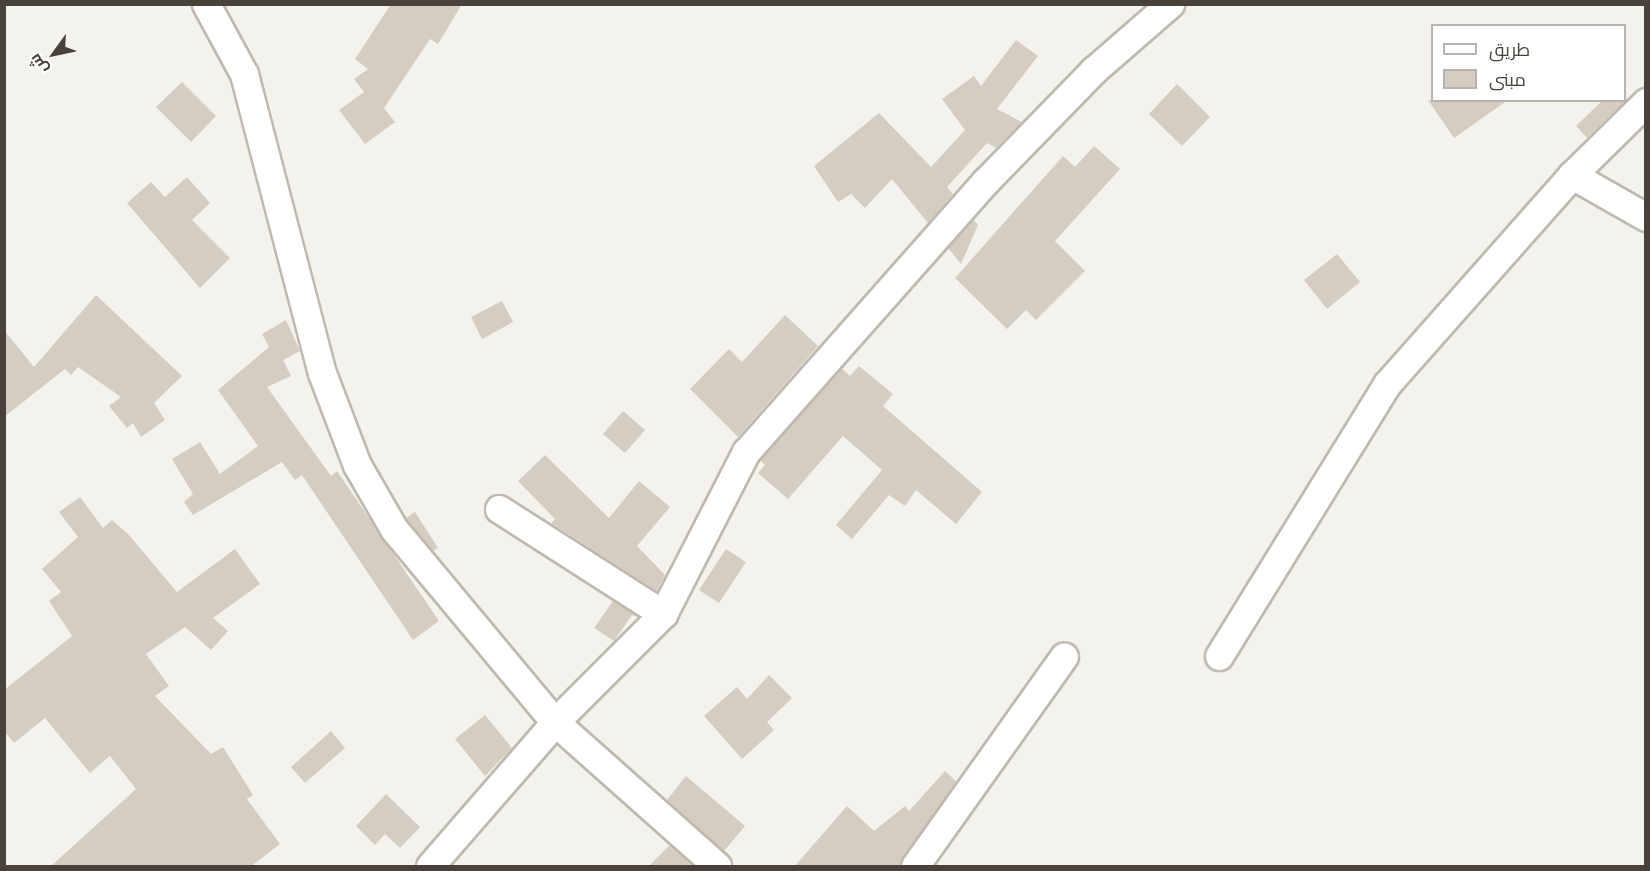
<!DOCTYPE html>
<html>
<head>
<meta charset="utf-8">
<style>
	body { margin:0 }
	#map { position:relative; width:1650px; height:871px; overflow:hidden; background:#f4f2ec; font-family:"Source Sans 3",Cairo,sans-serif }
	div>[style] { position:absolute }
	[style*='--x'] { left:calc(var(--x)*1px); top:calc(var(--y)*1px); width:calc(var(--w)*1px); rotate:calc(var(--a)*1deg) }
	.building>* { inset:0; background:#d5cdc2 }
	.roads { filter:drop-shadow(2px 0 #bfb9af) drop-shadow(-2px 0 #bfb9af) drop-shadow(0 2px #bfb9af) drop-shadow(0 -2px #bfb9af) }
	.minor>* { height:27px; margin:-13.5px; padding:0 13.5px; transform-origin:13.5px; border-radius:13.5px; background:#fff }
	span { translate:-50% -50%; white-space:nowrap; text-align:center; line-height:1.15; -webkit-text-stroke:4.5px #fff; paint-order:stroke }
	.frame { position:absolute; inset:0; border:6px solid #48423a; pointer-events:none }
	.legend { position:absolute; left:1431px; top:24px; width:195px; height:78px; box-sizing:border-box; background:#fff; border:2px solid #b6b3b0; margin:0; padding:8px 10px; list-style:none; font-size:18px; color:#48423a }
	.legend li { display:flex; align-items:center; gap:12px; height:30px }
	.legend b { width:30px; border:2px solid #b6b3b0 }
	.north { position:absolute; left:24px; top:24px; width:60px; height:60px; -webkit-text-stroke:4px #fff; paint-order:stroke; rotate:237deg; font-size:16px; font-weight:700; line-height:24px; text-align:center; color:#48423a }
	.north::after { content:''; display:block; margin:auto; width:21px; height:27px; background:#48423a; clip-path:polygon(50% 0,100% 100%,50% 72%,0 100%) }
</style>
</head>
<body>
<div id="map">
	<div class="building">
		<div style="clip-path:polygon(391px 4px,462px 4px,438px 44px,430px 39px,384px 108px,395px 122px,365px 144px,339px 110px,364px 92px,354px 79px,368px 69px,355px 59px)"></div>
		<div style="clip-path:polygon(1016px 40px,1038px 56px,997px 109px,1022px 122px,996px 148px,987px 143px,947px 187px,953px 194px,928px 223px,892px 179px,865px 208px,851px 194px,838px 202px,814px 166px,879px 113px,931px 167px,965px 130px,942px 99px,974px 76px,981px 86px)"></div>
		<div style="clip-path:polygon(182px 82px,216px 116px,191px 142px,156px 107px)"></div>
		<div style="clip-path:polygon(1177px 84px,1210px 117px,1182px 146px,1149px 114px)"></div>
		<div style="clip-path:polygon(1428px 100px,1508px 100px,1454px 138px)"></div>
		<div style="clip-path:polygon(1603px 100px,1624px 102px,1587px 138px,1576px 126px)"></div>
		<div style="clip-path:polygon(1094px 146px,1120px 169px,1055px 241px,1085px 271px,1036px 320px,1026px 310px,1007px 329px,955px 278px,1063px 156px,1075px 167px)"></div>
		<div style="clip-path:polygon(187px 177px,210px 203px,192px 220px,230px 258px,200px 288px,127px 203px,151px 182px,165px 197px)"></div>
		<div style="clip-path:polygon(973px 219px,978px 225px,961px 264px,948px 248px)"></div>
		<div style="clip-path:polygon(1337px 254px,1360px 282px,1327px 309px,1304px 280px)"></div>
		<div style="clip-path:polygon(96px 295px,182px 376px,154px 403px,165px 420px,141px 437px,133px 423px,127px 428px,109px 406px,121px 397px,78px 367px,71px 375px,65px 369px,4px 417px,4px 330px,34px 367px)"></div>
		<div style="clip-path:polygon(502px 301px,513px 322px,482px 339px,471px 317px)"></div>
		<div style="clip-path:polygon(785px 315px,818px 346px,738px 437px,690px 389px,729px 349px,742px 362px)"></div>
		<div style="clip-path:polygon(286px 320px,300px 351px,283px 360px,291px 376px,267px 387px,331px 476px,337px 471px,439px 621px,413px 640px,302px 475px,295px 480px,282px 462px,193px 515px,184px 502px,193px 494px,172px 459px,200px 442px,220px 474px,258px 446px,218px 390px,269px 347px,262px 334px)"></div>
		<div style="clip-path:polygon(859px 366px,893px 394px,883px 406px,982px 492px,956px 524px,916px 490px,905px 506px,889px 495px,852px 539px,836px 525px,882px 470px,843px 436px,788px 499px,758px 473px,765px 465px,760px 460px,841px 368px,850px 376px)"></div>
		<div style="clip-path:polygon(623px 411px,645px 430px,625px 453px,603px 434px)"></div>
		<div style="clip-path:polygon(545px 455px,609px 518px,639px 481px,670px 507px,637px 546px,665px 575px,657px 591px,551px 523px,555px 519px,518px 481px)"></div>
		<div style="clip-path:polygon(80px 497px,103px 528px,112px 520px,128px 534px,177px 592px,235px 549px,260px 584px,213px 618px,228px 631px,211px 650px,185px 627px,146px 654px,169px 686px,155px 696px,211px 754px,223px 747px,253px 795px,247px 799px,280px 844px,250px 867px,50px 867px,136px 789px,110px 756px,90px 773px,45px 718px,14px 743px,4px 731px,4px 690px,72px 636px,49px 601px,61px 592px,42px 569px,78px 537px,59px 512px)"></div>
		<div style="clip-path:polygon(415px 512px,438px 548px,433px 551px,406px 518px)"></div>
		<div style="clip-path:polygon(726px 549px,746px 562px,719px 603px,699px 590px)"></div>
		<div style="clip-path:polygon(613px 601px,638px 617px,632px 615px,614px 641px,594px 628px)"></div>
		<div style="clip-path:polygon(769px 675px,792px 698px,767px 722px,774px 730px,742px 759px,704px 716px,737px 687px,747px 699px)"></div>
		<div style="clip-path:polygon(485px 715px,512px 748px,485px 776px,455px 739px)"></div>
		<div style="clip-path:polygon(331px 731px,345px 748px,305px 783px,291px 767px)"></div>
		<div style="clip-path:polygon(945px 771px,956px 781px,900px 867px,794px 867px,847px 806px,874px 831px,905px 806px,909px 811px)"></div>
		<div style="clip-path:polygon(686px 776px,745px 826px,724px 851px,667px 800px)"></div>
		<div style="clip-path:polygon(386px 794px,420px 827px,400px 848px,385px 834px,375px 845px,356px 826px)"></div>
		<div style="clip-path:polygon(670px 845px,694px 867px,648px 867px)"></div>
	</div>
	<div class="roads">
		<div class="minor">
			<div style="--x:206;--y:4;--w:80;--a:61.5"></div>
			<div style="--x:244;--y:74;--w:309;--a:75.4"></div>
			<div style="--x:322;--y:373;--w:98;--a:69.2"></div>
			<div style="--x:357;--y:465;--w:74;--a:60"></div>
			<div style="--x:394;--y:529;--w:251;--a:50.2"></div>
			<div style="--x:555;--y:722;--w:217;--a:41.6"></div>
			<div style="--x:1572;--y:175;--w:85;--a:29.6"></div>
			<div style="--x:499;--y:509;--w:195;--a:32.6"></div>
			<div style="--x:1219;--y:656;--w:320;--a:-58.3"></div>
			<div style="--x:1387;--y:384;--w:279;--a:-48.5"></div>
			<div style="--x:1572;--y:175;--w:104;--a:-44.6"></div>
			<div style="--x:430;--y:866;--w:191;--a:-49"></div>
			<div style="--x:555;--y:722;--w:153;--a:-45"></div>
			<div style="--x:663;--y:614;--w:182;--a:-62.9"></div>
			<div style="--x:746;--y:452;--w:361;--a:-48.5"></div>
			<div style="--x:985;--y:182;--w:156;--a:-45.8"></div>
			<div style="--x:1094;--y:70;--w:101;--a:-41"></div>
			<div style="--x:915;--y:866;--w:257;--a:-54.6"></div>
		</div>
	</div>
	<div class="frame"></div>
	<ul class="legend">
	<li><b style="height:8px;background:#fff"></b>طريق</li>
	<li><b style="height:16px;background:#d5cdc2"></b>مبنى</li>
	</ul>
	<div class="north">ش</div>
</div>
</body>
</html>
